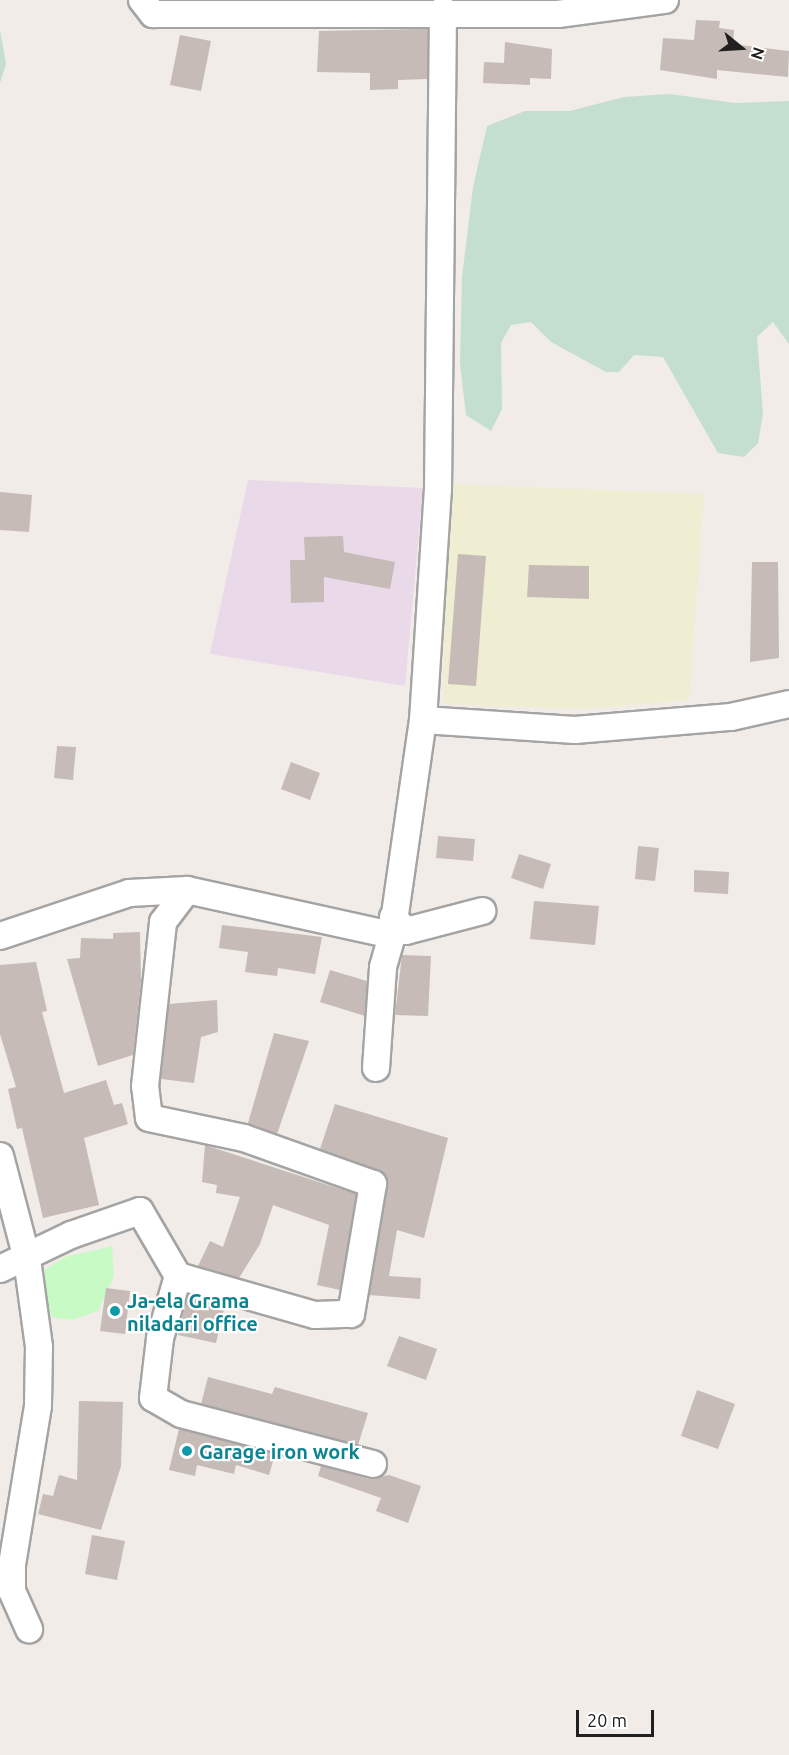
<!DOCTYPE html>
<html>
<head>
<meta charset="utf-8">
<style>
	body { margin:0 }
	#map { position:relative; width:789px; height:1755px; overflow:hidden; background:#f1ece7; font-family:Ubuntu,sans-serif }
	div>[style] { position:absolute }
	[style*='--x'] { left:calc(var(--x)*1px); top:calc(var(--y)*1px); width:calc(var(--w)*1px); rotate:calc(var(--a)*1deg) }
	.industrial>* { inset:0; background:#ead9e9 }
	.farmland>* { inset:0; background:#efeed3 }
	.wetland>* { inset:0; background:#c4dfcf }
	.park>* { inset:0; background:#c7fac5 }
	.building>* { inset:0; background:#c6bbb6 }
	.roads { filter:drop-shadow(2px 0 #a4a4a4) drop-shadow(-2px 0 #a4a4a4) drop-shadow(0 2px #a4a4a4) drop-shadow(0 -2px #a4a4a4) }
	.minor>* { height:26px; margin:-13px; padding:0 13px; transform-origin:13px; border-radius:13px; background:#fff }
	.dots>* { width:16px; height:16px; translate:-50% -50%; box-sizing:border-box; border:3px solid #fff; border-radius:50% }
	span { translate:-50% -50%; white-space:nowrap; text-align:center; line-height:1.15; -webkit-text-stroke:4.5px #fff; paint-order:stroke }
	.culture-label { font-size:20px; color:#0d838f; font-weight:700 }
	.left { translate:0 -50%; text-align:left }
	.north { position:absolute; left:711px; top:18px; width:60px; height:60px; -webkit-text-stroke:4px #fff; paint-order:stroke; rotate:108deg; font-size:16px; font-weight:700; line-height:24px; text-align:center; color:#202020 }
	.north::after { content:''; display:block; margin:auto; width:21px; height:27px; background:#202020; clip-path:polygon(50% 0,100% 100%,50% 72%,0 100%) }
	.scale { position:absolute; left:576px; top:1710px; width:78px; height:27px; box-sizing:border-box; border:3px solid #202020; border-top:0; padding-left:8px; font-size:18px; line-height:21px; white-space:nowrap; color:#202020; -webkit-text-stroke:4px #fff; paint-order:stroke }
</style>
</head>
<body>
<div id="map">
	<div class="industrial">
		<div style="clip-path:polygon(248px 480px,423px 488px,405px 686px,210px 654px)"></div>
	</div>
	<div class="farmland">
		<div style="clip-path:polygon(448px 484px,704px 494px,689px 700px,583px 709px,443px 704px)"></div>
	</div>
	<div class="wetland">
		<div style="clip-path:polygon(0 30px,6px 64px,0 83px)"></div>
		<div style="clip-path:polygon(670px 94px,735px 103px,789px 101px,789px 344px,773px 322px,757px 337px,763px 414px,758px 443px,744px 457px,718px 453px,663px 357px,634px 355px,619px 372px,606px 372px,551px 342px,531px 322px,511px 325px,501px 343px,502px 409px,491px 431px,466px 415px,460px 363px,462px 277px,473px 187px,487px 126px,525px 111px,570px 111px,624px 97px)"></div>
	</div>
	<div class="park">
		<div style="clip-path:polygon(112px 1246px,114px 1276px,98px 1311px,72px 1320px,52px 1317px,38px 1274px,65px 1257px)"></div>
	</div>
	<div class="building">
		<div style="clip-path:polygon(696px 20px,720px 21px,719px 28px,734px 30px,733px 44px,789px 51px,788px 77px,717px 70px,717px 79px,660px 70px,663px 38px,694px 40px)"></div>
		<div style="clip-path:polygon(417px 29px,428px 29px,427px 79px,398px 80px,398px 89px,370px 90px,370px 73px,317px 72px,319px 31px)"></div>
		<div style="clip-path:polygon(180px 35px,211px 41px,201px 91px,170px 85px)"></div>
		<div style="clip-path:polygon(505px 42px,552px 49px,551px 79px,530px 78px,530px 85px,483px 83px,484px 62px,504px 63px)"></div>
		<div style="clip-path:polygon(0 492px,32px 495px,29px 532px,0 530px)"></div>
		<div style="clip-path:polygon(343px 536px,344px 552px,395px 562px,390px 589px,324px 577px,324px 602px,291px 603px,290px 560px,305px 560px,304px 537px)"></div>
		<div style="clip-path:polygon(458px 554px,486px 556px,476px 686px,448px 684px)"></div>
		<div style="clip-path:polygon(752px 562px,778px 562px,779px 658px,750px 662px)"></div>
		<div style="clip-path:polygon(529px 565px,589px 566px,589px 599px,527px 597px)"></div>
		<div style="clip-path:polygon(57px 746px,76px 747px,73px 780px,54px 778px)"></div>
		<div style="clip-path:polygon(291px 762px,320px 773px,310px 800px,281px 789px)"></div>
		<div style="clip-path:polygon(438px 836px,475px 839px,473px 861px,436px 858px)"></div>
		<div style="clip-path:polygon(638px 846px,659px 848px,655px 881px,635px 879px)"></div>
		<div style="clip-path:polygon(519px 854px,551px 864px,543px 889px,511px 878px)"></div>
		<div style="clip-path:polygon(694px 870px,729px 872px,728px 894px,694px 892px)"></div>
		<div style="clip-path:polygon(534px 901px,599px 906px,595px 945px,530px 939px)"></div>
		<div style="clip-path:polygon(222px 925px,322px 937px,315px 974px,278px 968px,277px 976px,245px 972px,248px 952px,219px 948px)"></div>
		<div style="clip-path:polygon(140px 932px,141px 982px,133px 1055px,98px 1066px,67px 959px,80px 958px,81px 938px,113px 939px,113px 933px)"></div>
		<div style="clip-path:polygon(402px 955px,431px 956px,428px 1016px,395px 1015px)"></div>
		<div style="clip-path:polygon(36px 962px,47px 1011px,42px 1012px,64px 1093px,106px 1080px,114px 1105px,122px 1103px,128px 1124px,84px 1138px,99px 1205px,43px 1218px,22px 1128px,17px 1129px,8px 1089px,16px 1087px,0 1034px,0 965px)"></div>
		<div style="clip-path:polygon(330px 970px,367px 981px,365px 1016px,320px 1002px)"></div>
		<div style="clip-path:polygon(217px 1000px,218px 1032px,201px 1037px,194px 1083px,161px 1079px,169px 1004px)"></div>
		<div style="clip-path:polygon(274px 1033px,309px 1041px,277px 1134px,248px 1123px)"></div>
		<div style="clip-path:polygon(335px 1104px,448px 1138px,424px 1238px,397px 1230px,389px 1276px,421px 1278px,420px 1299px,369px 1295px,387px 1180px,378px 1170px,320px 1149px)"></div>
		<div style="clip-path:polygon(205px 1145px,356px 1194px,340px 1290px,317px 1285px,329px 1225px,273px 1205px,260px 1244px,239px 1278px,198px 1266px,210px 1241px,223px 1247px,240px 1197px,216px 1193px,217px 1185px,202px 1182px)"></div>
		<div style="clip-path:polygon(106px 1288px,130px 1291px,125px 1334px,100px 1331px)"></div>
		<div style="clip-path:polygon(188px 1295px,225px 1305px,216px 1343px,178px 1335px)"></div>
		<div style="clip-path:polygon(399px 1336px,437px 1349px,426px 1380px,387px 1366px)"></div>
		<div style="clip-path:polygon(208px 1377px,272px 1394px,275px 1387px,368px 1413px,358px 1445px,201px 1404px)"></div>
		<div style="clip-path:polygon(697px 1390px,735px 1404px,718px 1449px,681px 1436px)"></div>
		<div style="clip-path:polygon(79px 1401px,123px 1402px,121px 1466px,101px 1530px,38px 1514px,43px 1494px,53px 1496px,59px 1475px,77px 1480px)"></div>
		<div style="clip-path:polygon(179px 1429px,275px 1454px,269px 1475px,236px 1465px,234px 1474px,197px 1465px,195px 1476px,169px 1470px)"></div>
		<div style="clip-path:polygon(321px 1466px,369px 1479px,389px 1475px,421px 1486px,408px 1523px,376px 1511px,381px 1498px,318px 1476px)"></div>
		<div style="clip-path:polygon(92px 1535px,125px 1541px,117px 1580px,85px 1574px)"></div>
	</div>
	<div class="roads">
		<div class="minor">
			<div style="--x:142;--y:0;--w:18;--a:52"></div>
			<div style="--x:153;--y:14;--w:405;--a:0"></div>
			<div style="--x:558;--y:14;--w:108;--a:-7.5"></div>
			<div style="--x:423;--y:720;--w:152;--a:3.8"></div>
			<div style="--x:575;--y:730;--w:157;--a:-4.8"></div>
			<div style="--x:731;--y:717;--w:59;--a:-12.6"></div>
			<div style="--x:393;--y:917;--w:19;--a:47"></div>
			<div style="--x:406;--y:931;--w:79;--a:-14.7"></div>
			<div style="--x:0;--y:936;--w:136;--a:-18.4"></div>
			<div style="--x:129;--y:893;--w:58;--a:-3"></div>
			<div style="--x:376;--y:1068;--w:101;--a:-86"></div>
			<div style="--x:383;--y:967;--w:33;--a:-74"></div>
			<div style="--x:0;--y:1156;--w:106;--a:75.3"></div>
			<div style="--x:27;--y:1259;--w:89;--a:82.2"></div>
			<div style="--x:39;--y:1347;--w:59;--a:91"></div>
			<div style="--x:38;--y:1406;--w:161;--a:99.3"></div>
			<div style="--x:12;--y:1565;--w:26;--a:90"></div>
			<div style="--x:12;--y:1591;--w:42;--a:65.9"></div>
			<div style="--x:0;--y:1269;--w:79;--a:-25.6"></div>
			<div style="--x:71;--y:1235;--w:73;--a:-19.2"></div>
			<div style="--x:140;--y:1211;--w:75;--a:59.7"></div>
			<div style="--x:373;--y:1464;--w:198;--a:-165.4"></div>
			<div style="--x:181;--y:1414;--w:32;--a:-150"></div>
			<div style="--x:153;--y:1398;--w:60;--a:-83.3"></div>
			<div style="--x:160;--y:1338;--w:65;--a:-73.8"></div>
			<div style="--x:178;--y:1276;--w:142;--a:15.9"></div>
			<div style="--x:315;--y:1315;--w:36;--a:-2"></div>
			<div style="--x:351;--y:1314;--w:132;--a:-80.4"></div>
			<div style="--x:373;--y:1184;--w:137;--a:-160.4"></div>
			<div style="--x:244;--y:1138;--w:97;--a:-168.1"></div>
			<div style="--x:149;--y:1118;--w:32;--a:-97"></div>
			<div style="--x:145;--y:1086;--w:165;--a:-83.7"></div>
			<div style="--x:163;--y:922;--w:40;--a:-53"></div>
			<div style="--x:187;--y:890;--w:210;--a:12.4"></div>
			<div style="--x:392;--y:935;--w:217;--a:-81.8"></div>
			<div style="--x:423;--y:720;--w:230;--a:-86.3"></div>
			<div style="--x:438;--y:490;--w:480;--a:-89.4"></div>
		</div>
	</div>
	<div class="dots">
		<div style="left:115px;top:1311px;background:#0f9aa8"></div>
		<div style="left:187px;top:1451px;background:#0f9aa8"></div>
	</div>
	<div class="culture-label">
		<span class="left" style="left:127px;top:1312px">Ja-ela Grama<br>niladari office</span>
		<span class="left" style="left:199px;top:1451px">Garage iron work</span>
	</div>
	<div class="north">N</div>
	<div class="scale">20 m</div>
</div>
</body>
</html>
